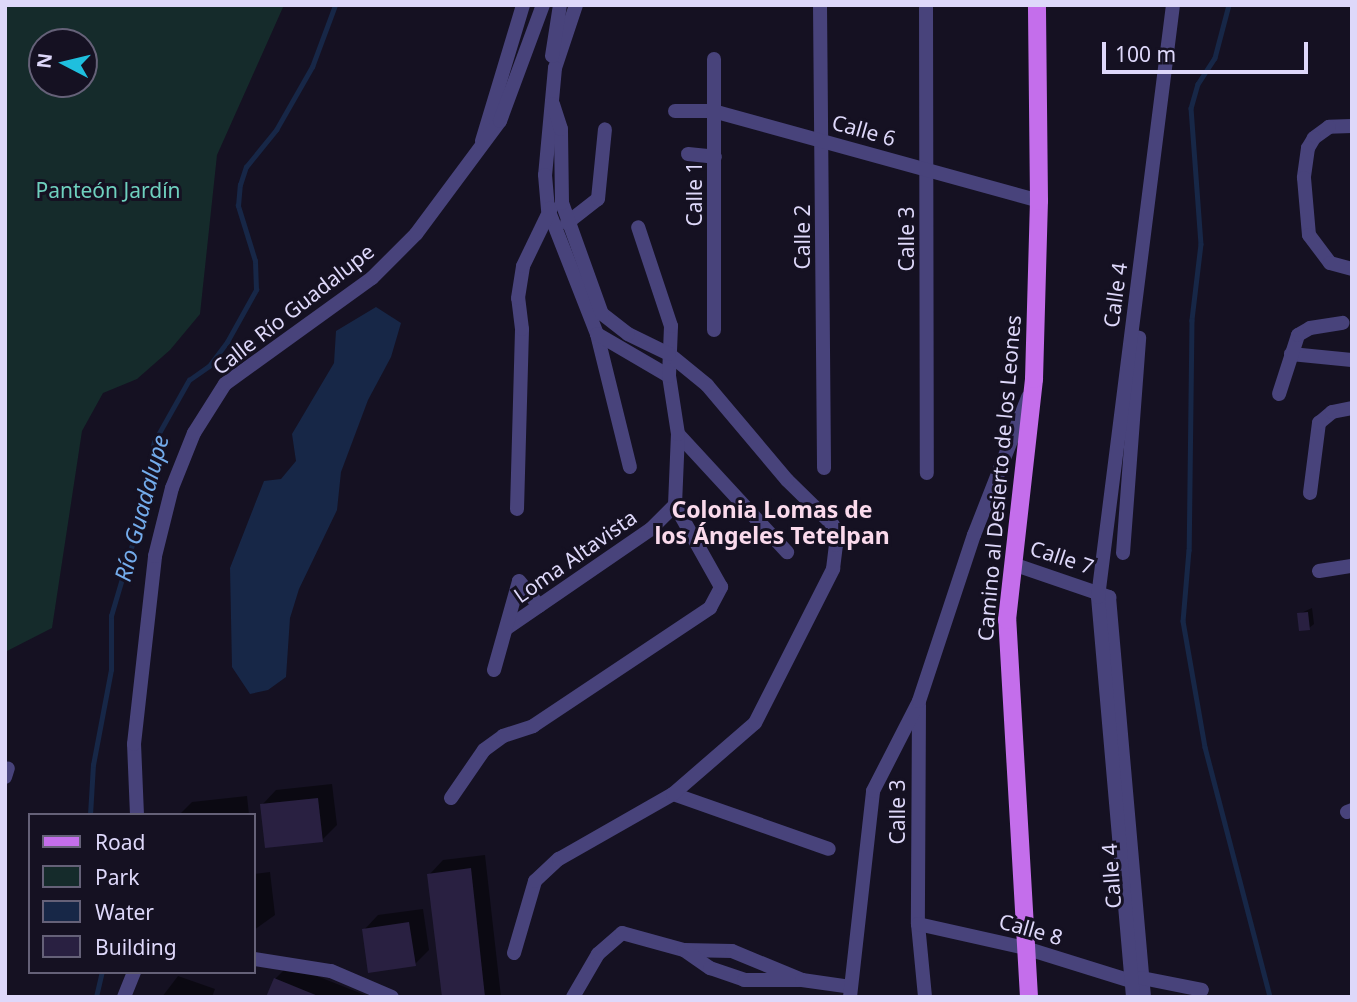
<!DOCTYPE html>
<html>
<head>
<meta charset="utf-8">
<style>
	body { margin:0 }
	#map { position:relative; width:1357px; height:1002px; overflow:hidden; background:#151122; font-family:"Noto Sans",sans-serif }
	div>[style] { position:absolute }
	[style*='--x'] { left:calc(var(--x)*1px); top:calc(var(--y)*1px); width:calc(var(--w)*1px); rotate:calc(var(--a)*1deg) }
	.green>* { inset:0; background:#152b2b }
	.water>* { inset:0; background:#172747 }
	.shadow>* { inset:0; background:#0007 }
	.stream>* { height:4.5px; margin:-2.25px; padding:0 2.25px; transform-origin:2.25px; border-radius:2.25px; background:#172747 }
	.building>* { inset:0; background:#292041 }
	.minor>* { height:14px; margin:-7px; padding:0 7px; transform-origin:7px; border-radius:7px; background:#48437b }
	.major>* { height:18px; margin:-9px; padding:0 9px; transform-origin:9px; border-radius:9px; background:#c46eeb }
	span { translate:-50% -50%; white-space:nowrap; text-align:center; line-height:1.15; -webkit-text-stroke:6px #151122; paint-order:stroke }
	.street-label { font-size:21px; color:#ded8fa }
	.park-label { font-size:21px; color:#6ed0be }
	.water-label { font-size:23px; color:#74acec; font-style:italic }
	.neighbourhood-label { font-size:23px; color:#fadaec; font-weight:700 }
	.frame { position:absolute; inset:0; border:7px solid #ded8fa; pointer-events:none }
	.legend { position:absolute; left:28px; top:813px; width:228px; height:161px; box-sizing:border-box; background:#151122; border:2px solid #656178; margin:0; padding:9px 12px; list-style:none; font-size:21px; color:#ded8fa }
	.legend li { display:flex; align-items:center; gap:14px; height:35px }
	.legend b { width:35px; border:2px solid #656178 }
	.north { position:absolute; left:28px; top:28px; width:70px; height:70px; box-sizing:border-box; background:#151122; border:2px solid #656178; border-radius:50%; rotate:277deg; font-size:19px; font-weight:700; line-height:28px; text-align:center; color:#ded8fa }
	.north::after { content:''; display:block; margin:auto; width:24px; height:32px; background:#1fbfde; clip-path:polygon(50% 0,100% 100%,50% 72%,0 100%) }
	.scale { position:absolute; left:1102px; top:42px; width:206px; height:32px; box-sizing:border-box; border:4px solid #ded8fa; border-top:0; padding-left:9px; font-size:21px; line-height:24px; white-space:nowrap; color:#ded8fa; -webkit-text-stroke:5px #151122; paint-order:stroke }
</style>
</head>
<body>
<div id="map">
	<div class="green">
		<div style="clip-path:polygon(evenodd,5px 5px,284px 5px,217px 155px,200px 314px,170px 350px,137px 379px,103px 393px,82px 431px,52px 628px,5px 652px,5px 5px,42px 42px,84px 42px,84px 84px,42px 84px,42px 42px)"></div>
	</div>
	<div class="water">
		<div style="clip-path:polygon(376px 307px,401px 323px,391px 357px,368px 400px,341px 472px,337px 510px,299px 589px,290px 618px,286px 677px,268px 690px,250px 694px,232px 667px,230px 568px,264px 481px,281px 479px,296px 461px,292px 434px,334px 363px,336px 331px)"></div>
	</div>
	<div class="shadow">
		<div style="clip-path:polygon(1312px 608px,1314px 624px,1309px 628px,1299px 614px)"></div>
		<div style="clip-path:polygon(332px 784px,337px 825px,322px 840px,262px 805px,276px 790px)"></div>
		<div style="clip-path:polygon(247px 796px,249px 815px,179px 815px,192px 802px)"></div>
		<div style="clip-path:polygon(485px 855px,501px 997px,444px 997px,429px 875px,443px 860px)"></div>
		<div style="clip-path:polygon(270px 872px,275px 915px,254px 930px,254px 874px)"></div>
		<div style="clip-path:polygon(423px 909px,429px 950px,415px 964px,364px 930px,378px 915px)"></div>
		<div style="clip-path:polygon(289px 965px,370px 997px,268px 997px,275px 979px)"></div>
		<div style="clip-path:polygon(178px 976px,215px 989px,212px 997px,162px 997px)"></div>
	</div>
	<div class="stream">
		<div style="--x:1229;--y:5;--w:55;--a:104.8"></div>
		<div style="--x:1215;--y:58;--w:31;--a:123"></div>
		<div style="--x:1198;--y:84;--w:25;--a:106"></div>
		<div style="--x:1191;--y:108;--w:136;--a:85.8"></div>
		<div style="--x:1201;--y:244;--w:77;--a:96.8"></div>
		<div style="--x:1192;--y:320;--w:230;--a:90.7"></div>
		<div style="--x:1189;--y:550;--w:71;--a:94.8"></div>
		<div style="--x:1183;--y:621;--w:128;--a:80.1"></div>
		<div style="--x:1205;--y:747;--w:258;--a:75.4"></div>
		<div style="--x:90;--y:815;--w:50;--a:-86.6"></div>
		<div style="--x:93;--y:765;--w:97;--a:-79.3"></div>
		<div style="--x:111;--y:670;--w:54;--a:-90"></div>
		<div style="--x:111;--y:616;--w:89;--a:-73.6"></div>
		<div style="--x:136;--y:531;--w:91;--a:-78.6"></div>
		<div style="--x:154;--y:442;--w:71;--a:-60.6"></div>
		<div style="--x:189;--y:380;--w:24;--a:-35"></div>
		<div style="--x:209;--y:366;--w:30;--a:-53"></div>
		<div style="--x:227;--y:342;--w:60;--a:-60.9"></div>
		<div style="--x:256;--y:290;--w:29;--a:-92"></div>
		<div style="--x:255;--y:261;--w:58;--a:-107.2"></div>
		<div style="--x:238;--y:206;--w:21;--a:-85"></div>
		<div style="--x:240;--y:185;--w:19;--a:-72"></div>
		<div style="--x:246;--y:167;--w:48;--a:-51"></div>
		<div style="--x:276;--y:130;--w:73;--a:-60.3"></div>
		<div style="--x:312;--y:67;--w:66;--a:-69.6"></div>
		<div style="--x:96;--y:997;--w:26;--a:-77"></div>
	</div>
	<div class="building">
		<div style="clip-path:polygon(1308px 612px,1310px 630px,1299px 631px,1297px 613px)"></div>
		<div style="clip-path:polygon(318px 798px,323px 842px,265px 848px,260px 804px)"></div>
		<div style="clip-path:polygon(471px 868px,485px 997px,442px 997px,427px 874px)"></div>
		<div style="clip-path:polygon(409px 922px,416px 966px,368px 973px,362px 929px)"></div>
		<div style="clip-path:polygon(274px 978px,318px 996px,318px 997px,266px 997px)"></div>
	</div>
	<div class="minor">
		<div style="--x:576;--y:5;--w:66;--a:108.4"></div>
		<div style="--x:555;--y:68;--w:107;--a:95.3"></div>
		<div style="--x:545;--y:175;--w:34;--a:85"></div>
		<div style="--x:548;--y:209;--w:134;--a:68.6"></div>
		<div style="--x:597;--y:334;--w:137;--a:76.1"></div>
		<div style="--x:820;--y:5;--w:463;--a:89.5"></div>
		<div style="--x:926;--y:5;--w:468;--a:89.9"></div>
		<div style="--x:552;--y:56;--w:52;--a:-81.1"></div>
		<div style="--x:675;--y:111;--w:38;--a:0"></div>
		<div style="--x:713;--y:111;--w:338;--a:15.4"></div>
		<div style="--x:1352;--y:126;--w:23;--a:178"></div>
		<div style="--x:1329;--y:127;--w:19;--a:144"></div>
		<div style="--x:1314;--y:138;--w:12;--a:121"></div>
		<div style="--x:1308;--y:148;--w:30;--a:98"></div>
		<div style="--x:1304;--y:178;--w:57;--a:85"></div>
		<div style="--x:1309;--y:235;--w:35;--a:53"></div>
		<div style="--x:1330;--y:263;--w:23;--a:15"></div>
		<div style="--x:482;--y:141;--w:142;--a:-73.2"></div>
		<div style="--x:688;--y:154;--w:27;--a:6"></div>
		<div style="--x:567;--y:223;--w:39;--a:-38"></div>
		<div style="--x:598;--y:199;--w:70;--a:-84.3"></div>
		<div style="--x:714;--y:330;--w:271;--a:-90"></div>
		<div style="--x:597;--y:334;--w:83;--a:30.3"></div>
		<div style="--x:1291;--y:354;--w:61;--a:5.6"></div>
		<div style="--x:1279;--y:394;--w:62;--a:-72.1"></div>
		<div style="--x:1298;--y:335;--w:14;--a:-30"></div>
		<div style="--x:1310;--y:328;--w:33;--a:-9"></div>
		<div style="--x:678;--y:434;--w:161;--a:47.3"></div>
		<div style="--x:1310;--y:493;--w:71;--a:-82.7"></div>
		<div style="--x:1319;--y:423;--w:17;--a:-40"></div>
		<div style="--x:1332;--y:412;--w:20;--a:-11"></div>
		<div style="--x:517;--y:509;--w:180;--a:-88.4"></div>
		<div style="--x:522;--y:329;--w:31;--a:-97"></div>
		<div style="--x:518;--y:298;--w:32;--a:-81"></div>
		<div style="--x:523;--y:266;--w:64;--a:-64.2"></div>
		<div style="--x:1123;--y:553;--w:216;--a:-85.7"></div>
		<div style="--x:1013;--y:564;--w:102;--a:19"></div>
		<div style="--x:1109;--y:597;--w:402;--a:85"></div>
		<div style="--x:1319;--y:571;--w:33;--a:-9"></div>
		<div style="--x:519;--y:581;--w:32;--a:51"></div>
		<div style="--x:507;--y:628;--w:175;--a:-34.5"></div>
		<div style="--x:651;--y:529;--w:34;--a:-45"></div>
		<div style="--x:675;--y:505;--w:71;--a:-87.6"></div>
		<div style="--x:678;--y:434;--w:59;--a:-98.8"></div>
		<div style="--x:669;--y:376;--w:50;--a:-87.7"></div>
		<div style="--x:671;--y:326;--w:104;--a:-108.4"></div>
		<div style="--x:494;--y:670;--w:92;--a:-74.3"></div>
		<div style="--x:919;--y:705;--w:219;--a:90.3"></div>
		<div style="--x:918;--y:924;--w:73;--a:84.5"></div>
		<div style="--x:5;--y:777;--w:9;--a:-72"></div>
		<div style="--x:673;--y:794;--w:165;--a:19.4"></div>
		<div style="--x:451;--y:798;--w:58;--a:-55.5"></div>
		<div style="--x:484;--y:750;--w:24;--a:-36"></div>
		<div style="--x:503;--y:736;--w:32;--a:-18"></div>
		<div style="--x:533;--y:726;--w:213;--a:-33.7"></div>
		<div style="--x:710;--y:608;--w:24;--a:-62"></div>
		<div style="--x:721;--y:587;--w:94;--a:-119.3"></div>
		<div style="--x:1347;--y:812;--w:5;--a:-22"></div>
		<div style="--x:137;--y:815;--w:71;--a:-92.4"></div>
		<div style="--x:134;--y:744;--w:189;--a:-83.6"></div>
		<div style="--x:155;--y:556;--w:70;--a:-76"></div>
		<div style="--x:172;--y:488;--w:59;--a:-68.2"></div>
		<div style="--x:194;--y:433;--w:58;--a:-57.7"></div>
		<div style="--x:225;--y:384;--w:181;--a:-35.8"></div>
		<div style="--x:372;--y:278;--w:62;--a:-45"></div>
		<div style="--x:416;--y:234;--w:141;--a:-53.4"></div>
		<div style="--x:500;--y:121;--w:124;--a:-69.7"></div>
		<div style="--x:918;--y:924;--w:110;--a:12.6"></div>
		<div style="--x:1025;--y:948;--w:111;--a:17.3"></div>
		<div style="--x:684;--y:950;--w:48;--a:1.2"></div>
		<div style="--x:732;--y:951;--w:76;--a:22.5"></div>
		<div style="--x:514;--y:953;--w:75;--a:-73.7"></div>
		<div style="--x:535;--y:881;--w:33;--a:-43"></div>
		<div style="--x:559;--y:859;--w:131;--a:-29.7"></div>
		<div style="--x:673;--y:794;--w:108;--a:-40.9"></div>
		<div style="--x:755;--y:723;--w:173;--a:-63.1"></div>
		<div style="--x:833;--y:569;--w:24;--a:-83"></div>
		<div style="--x:836;--y:545;--w:20;--a:-99"></div>
		<div style="--x:833;--y:525;--w:64;--a:-135.6"></div>
		<div style="--x:787;--y:480;--w:124;--a:-130.1"></div>
		<div style="--x:707;--y:385;--w:49;--a:-140.8"></div>
		<div style="--x:669;--y:354;--w:46;--a:-154"></div>
		<div style="--x:628;--y:334;--w:33;--a:-142"></div>
		<div style="--x:602;--y:314;--w:118;--a:-109.8"></div>
		<div style="--x:562;--y:203;--w:74;--a:-90.8"></div>
		<div style="--x:561;--y:129;--w:26;--a:-108"></div>
		<div style="--x:254;--y:959;--w:78;--a:8.9"></div>
		<div style="--x:331;--y:971;--w:66;--a:23.1"></div>
		<div style="--x:1142;--y:978;--w:61;--a:11.3"></div>
		<div style="--x:124;--y:997;--w:27;--a:-68"></div>
		<div style="--x:573;--y:997;--w:50;--a:-59.8"></div>
		<div style="--x:598;--y:954;--w:32;--a:-41"></div>
		<div style="--x:622;--y:933;--w:64;--a:15.3"></div>
		<div style="--x:684;--y:950;--w:32;--a:35"></div>
		<div style="--x:710;--y:968;--w:36;--a:19"></div>
		<div style="--x:744;--y:980;--w:58;--a:0"></div>
		<div style="--x:802;--y:980;--w:49;--a:8.1"></div>
		<div style="--x:850;--y:997;--w:207;--a:-83.6"></div>
		<div style="--x:873;--y:791;--w:101;--a:-62.9"></div>
		<div style="--x:919;--y:701;--w:175;--a:-71.7"></div>
		<div style="--x:974;--y:535;--w:148;--a:-68.6"></div>
		<div style="--x:1133;--y:997;--w:402;--a:-95"></div>
		<div style="--x:1098;--y:597;--w:597;--a:-82.78"></div>
	</div>
	<div class="major">
		<div style="--x:1029;--y:997;--w:378;--a:-93.3"></div>
		<div style="--x:1007;--y:620;--w:243;--a:-83.6"></div>
		<div style="--x:1034;--y:379;--w:178;--a:-88.4"></div>
		<div style="--x:1039;--y:201;--w:196;--a:-90.6"></div>
	</div>
	<div class="street-label">
		<span style="left:864px;top:130px;rotate:16deg">Calle 6</span>
		<span style="left:694px;top:194px;rotate:-90deg">Calle 1</span>
		<span style="left:802px;top:237px;rotate:-90deg">Calle 2</span>
		<span style="left:906px;top:239px;rotate:-90deg">Calle 3</span>
		<span style="left:1115px;top:295px;rotate:-82deg">Calle 4</span>
		<span style="left:293px;top:309px;rotate:-38deg">Calle Río Guadalupe</span>
		<span style="left:999px;top:478px;rotate:-85deg">Camino al Desierto de los Leones</span>
		<span style="left:575px;top:556px;rotate:-35deg">Loma Altavista</span>
		<span style="left:1062px;top:557px;rotate:18deg">Calle 7</span>
		<span style="left:897px;top:812px;rotate:-90deg">Calle 3</span>
		<span style="left:1111px;top:876px;rotate:-94deg">Calle 4</span>
		<span style="left:1031px;top:929px;rotate:16deg">Calle 8</span>
	</div>
	<div class="park-label">
		<span style="left:108px;top:190px">Panteón Jardín</span>
	</div>
	<div class="water-label">
		<span style="left:141px;top:508px;rotate:-75deg">Río Guadalupe</span>
	</div>
	<div class="neighbourhood-label">
		<span style="left:772px;top:522px">Colonia Lomas de<br>los Ángeles Tetelpan</span>
	</div>
	<div class="frame"></div>
	<ul class="legend">
	<li><b style="height:9px;background:#c46eeb"></b>Road</li>
	<li><b style="height:19px;background:#152b2b"></b>Park</li>
	<li><b style="height:19px;background:#172747"></b>Water</li>
	<li><b style="height:19px;background:#292041"></b>Building</li>
	</ul>
	<div class="north">N</div>
	<div class="scale">100 m</div>
</div>
</body>
</html>
